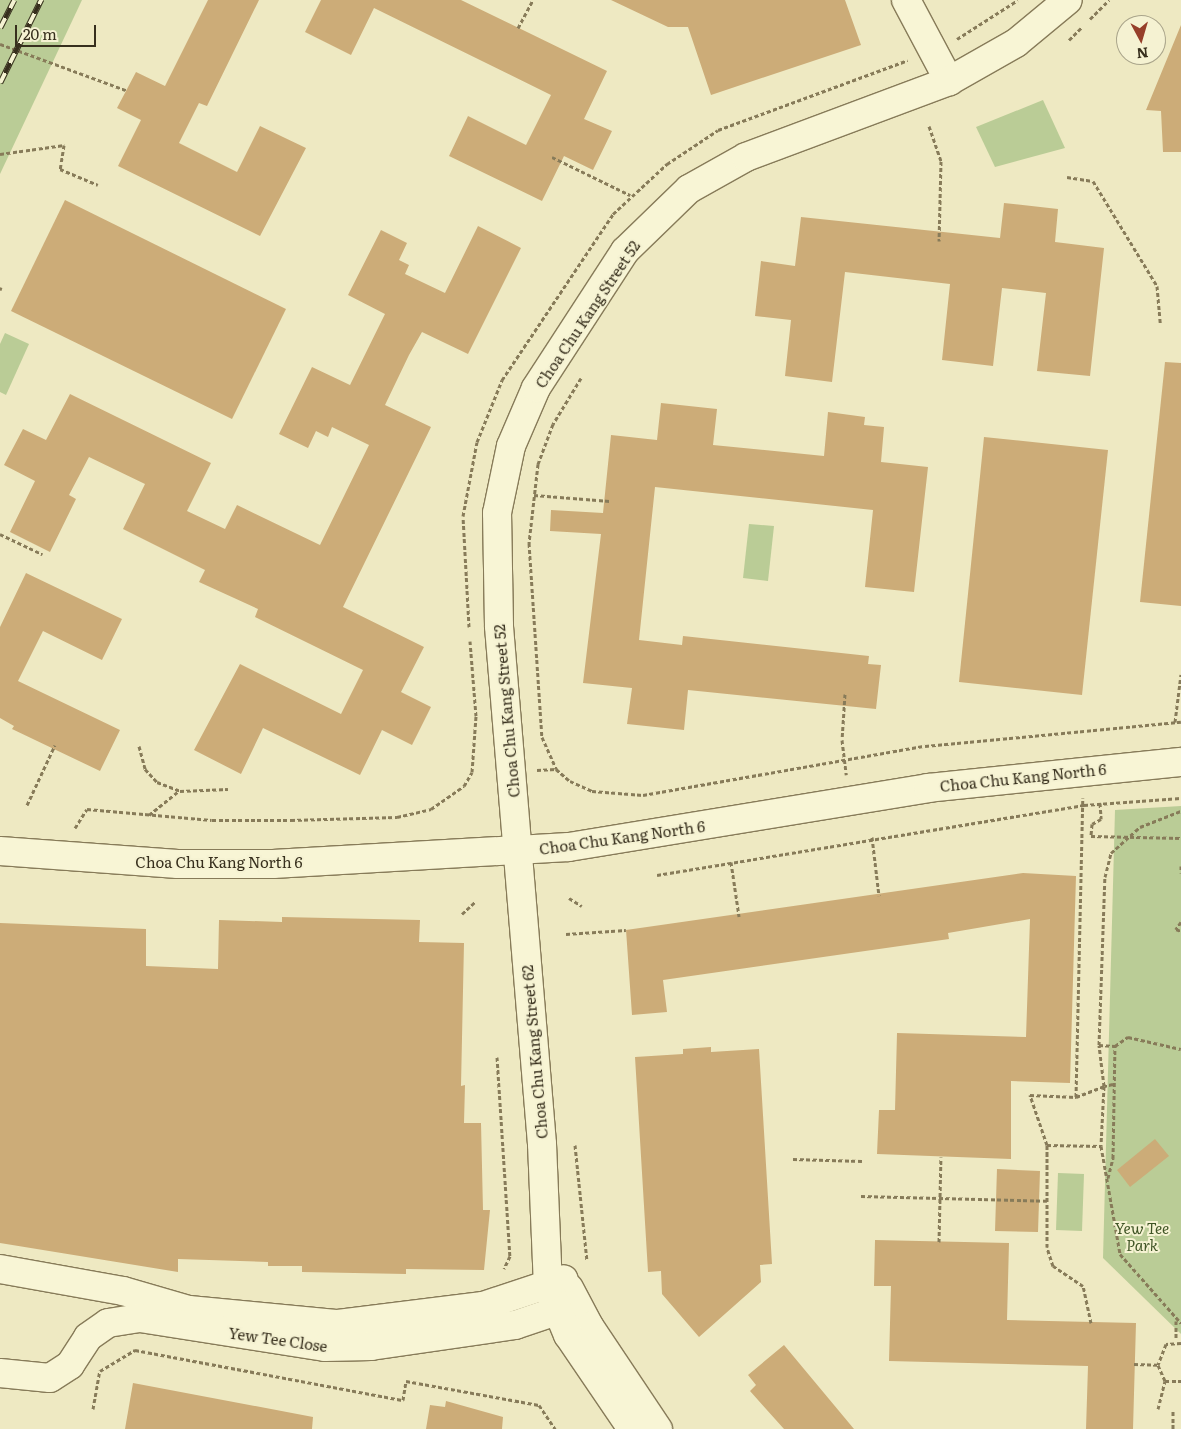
<!DOCTYPE html>
<html>
<head>
<meta charset="utf-8">
<style>
	body { margin:0 }
	#map { position:relative; width:1181px; height:1429px; overflow:hidden; background:#eee9c2; font-family:Literata,serif }
	div>[style] { position:absolute }
	[style*='--x'] { left:calc(var(--x)*1px); top:calc(var(--y)*1px); width:calc(var(--w)*1px); rotate:calc(var(--a)*1deg) }
	.green>* { inset:0; background:#bacc96 }
	.building>* { inset:0; background:#ccac78 }
	.path>* { height:3px; margin-top:-1.5px; transform-origin:0; background:repeating-linear-gradient(90deg,#877b59 0 4px,transparent 0 6.5px) }
	.roads { filter:drop-shadow(1px 0 #877b59) drop-shadow(-1px 0 #877b59) drop-shadow(0 1px #877b59) drop-shadow(0 -1px #877b59) }
	.minor>* { height:28px; margin:-14px; padding:0 14px; transform-origin:14px; border-radius:14px; background:#f8f5d5 }
	.rail>* { height:5.5px; margin-top:-2.75px; transform-origin:0; background:repeating-linear-gradient(90deg,#f5f2d2 0 11px,#372f1d 0 22px); box-sizing:border-box; border-block:1px solid #372f1d }
	span { translate:-50% -50%; white-space:nowrap; text-align:center; line-height:1.15; -webkit-text-stroke:4px #f5f2d2; paint-order:stroke }
	.street-label { font-size:15px; color:#372f1d }
	.park-label { font-size:15px; color:#3e5324; font-style:italic }
	.north { position:absolute; left:1116px; top:15px; width:50px; height:50px; box-sizing:border-box; background:#f5f2d2; border:1px solid #a9a48a; border-radius:50%; rotate:174deg; font-size:14px; font-weight:700; line-height:20px; text-align:center; color:#372f1d }
	.north::after { content:''; display:block; margin:auto; width:18px; height:22px; background:#963f2a; clip-path:polygon(50% 0,100% 100%,50% 72%,0 100%) }
	.scale { position:absolute; left:15px; top:25px; width:81px; height:22px; box-sizing:border-box; border:2px solid #372f1d; border-top:0; padding-left:6px; font-size:15px; line-height:18px; white-space:nowrap; color:#372f1d; -webkit-text-stroke:4px #f5f2d2; paint-order:stroke }
</style>
</head>
<body>
<div id="map">
	<div class="green">
		<div style="clip-path:polygon(0 0,82px 0,0 174px)"></div>
		<div style="clip-path:polygon(1043px 100px,1065px 148px,995px 167px,976px 127px)"></div>
		<div style="clip-path:polygon(5px 333px,29px 344px,6px 395px,0 392px,0 344px)"></div>
		<div style="clip-path:polygon(749px 524px,774px 526px,768px 581px,743px 578px)"></div>
		<div style="clip-path:polygon(1181px 806px,1181px 1334px,1103px 1258px,1115px 810px)"></div>
		<div style="clip-path:polygon(1058px 1173px,1084px 1174px,1082px 1231px,1056px 1230px)"></div>
	</div>
	<div class="building">
		<div style="clip-path:polygon(208px 0,259px 0,207px 106px,199px 103px,179px 143px,237px 172px,260px 126px,306px 148px,260px 236px,118px 166px,141px 120px,117px 108px,136px 72px,165px 86px)"></div>
		<div style="clip-path:polygon(321px 0,461px 0,607px 71px,584px 119px,612px 131px,593px 170px,564px 156px,542px 201px,449px 156px,468px 116px,526px 145px,551px 95px,374px 8px,351px 55px,305px 32px)"></div>
		<div style="clip-path:polygon(611px 0,845px 0,861px 45px,711px 95px,688px 27px,668px 27px)"></div>
		<div style="clip-path:polygon(1181px 25px,1181px 152px,1163px 152px,1161px 111px,1146px 110px)"></div>
		<div style="clip-path:polygon(65px 200px,286px 309px,232px 419px,11px 311px)"></div>
		<div style="clip-path:polygon(1004px 203px,1058px 209px,1055px 242px,1104px 248px,1090px 376px,1037px 371px,1046px 293px,1002px 288px,993px 366px,942px 360px,950px 284px,845px 272px,832px 382px,785px 376px,791px 320px,755px 316px,761px 261px,795px 266px,801px 217px,1000px 238px)"></div>
		<div style="clip-path:polygon(478px 226px,521px 248px,468px 354px,422px 332px,409px 355px,385px 405px,431px 427px,343px 607px,424px 647px,401px 692px,431px 707px,412px 745px,382px 730px,360px 775px,263px 728px,241px 774px,194px 750px,240px 664px,341px 714px,363px 670px,255px 617px,258px 609px,199px 582px,205px 570px,123px 529px,145px 484px,89px 457px,69px 495px,76px 499px,50px 552px,10px 532px,35px 481px,4px 465px,23px 429px,46px 440px,70px 394px,211px 463px,187px 511px,225px 529px,237px 505px,320px 545px,369px 445px,332px 427px,328px 437px,316px 431px,308px 448px,279px 434px,312px 367px,350px 385px,385px 314px,348px 295px,381px 230px,407px 243px,399px 260px,409px 265px,405px 274px,445px 293px)"></div>
		<div style="clip-path:polygon(1165px 362px,1181px 363px,1181px 606px,1140px 602px)"></div>
		<div style="clip-path:polygon(661px 403px,717px 409px,713px 445px,824px 456px,828px 412px,865px 417px,864px 425px,884px 427px,881px 462px,928px 467px,914px 592px,865px 587px,873px 510px,655px 487px,639px 640px,682px 645px,683px 636px,869px 656px,868px 664px,881px 665px,876px 709px,688px 690px,684px 730px,627px 724px,632px 688px,583px 683px,601px 534px,550px 531px,551px 510px,603px 513px,611px 435px,657px 440px)"></div>
		<div style="clip-path:polygon(984px 437px,1108px 450px,1082px 695px,959px 682px)"></div>
		<div style="clip-path:polygon(26px 573px,122px 619px,102px 660px,43px 631px,18px 681px,120px 730px,100px 771px,12px 729px,14px 726px,0 718px,0 627px)"></div>
		<div style="clip-path:polygon(1023px 873px,1076px 876px,1070px 1083px,1011px 1081px,1011px 1159px,877px 1154px,879px 1110px,895px 1110px,897px 1033px,1026px 1037px,1030px 919px,948px 933px,949px 939px,663px 980px,667px 1012px,632px 1015px,626px 930px)"></div>
		<div style="clip-path:polygon(282px 917px,420px 920px,419px 942px,464px 943px,461px 1086px,465px 1085px,464px 1123px,481px 1123px,483px 1210px,490px 1210px,484px 1270px,406px 1269px,406px 1274px,302px 1272px,302px 1266px,268px 1266px,268px 1262px,178px 1259px,178px 1272px,0 1243px,0 923px,146px 929px,146px 966px,218px 969px,219px 920px,282px 922px)"></div>
		<div style="clip-path:polygon(711px 1047px,711px 1052px,759px 1049px,772px 1264px,760px 1265px,761px 1282px,699px 1337px,662px 1294px,661px 1271px,648px 1272px,635px 1057px,683px 1054px,683px 1049px)"></div>
		<div style="clip-path:polygon(1155px 1139px,1169px 1156px,1130px 1187px,1117px 1170px)"></div>
		<div style="clip-path:polygon(997px 1169px,1040px 1171px,1038px 1232px,995px 1231px)"></div>
		<div style="clip-path:polygon(875px 1240px,1009px 1243px,1007px 1320px,1136px 1323px,1133px 1429px,1086px 1429px,1088px 1366px,889px 1361px,891px 1286px,874px 1286px)"></div>
		<div style="clip-path:polygon(784px 1345px,854px 1429px,784px 1429px,750px 1391px,756px 1385px,748px 1375px)"></div>
		<div style="clip-path:polygon(133px 1383px,313px 1417px,312px 1429px,125px 1429px)"></div>
		<div style="clip-path:polygon(446px 1401px,503px 1417px,502px 1429px,426px 1429px,430px 1405px,445px 1407px)"></div>
	</div>
	<div class="path">
		<div style="--x:1090;--y:19;--w:27;--a:-45"></div>
		<div style="--x:518;--y:28;--w:32;--a:-62"></div>
		<div style="--x:957;--y:39;--w:72;--a:-32.6"></div>
		<div style="--x:1069;--y:40;--w:18;--a:-45"></div>
		<div style="--x:0;--y:44;--w:134;--a:20.1"></div>
		<div style="--x:929;--y:126;--w:37;--a:71"></div>
		<div style="--x:941;--y:161;--w:80;--a:91.4"></div>
		<div style="--x:0;--y:154;--w:65;--a:-8"></div>
		<div style="--x:64;--y:145;--w:24;--a:99"></div>
		<div style="--x:60;--y:169;--w:41;--a:22.8"></div>
		<div style="--x:552;--y:157;--w:87;--a:26"></div>
		<div style="--x:1067;--y:177;--w:26;--a:9"></div>
		<div style="--x:1093;--y:181;--w:123;--a:58.6"></div>
		<div style="--x:1157;--y:286;--w:38;--a:85"></div>
		<div style="--x:0;--y:290;--w:3;--a:-72"></div>
		<div style="--x:581;--y:378;--w:54;--a:121.3"></div>
		<div style="--x:553;--y:424;--w:43;--a:110.6"></div>
		<div style="--x:538;--y:464;--w:80;--a:96.5"></div>
		<div style="--x:529;--y:543;--w:194;--a:86.2"></div>
		<div style="--x:542;--y:737;--w:35;--a:66"></div>
		<div style="--x:556;--y:769;--w:18;--a:41"></div>
		<div style="--x:570;--y:781;--w:24;--a:24"></div>
		<div style="--x:592;--y:791;--w:51;--a:4.5"></div>
		<div style="--x:643;--y:795;--w:286;--a:-9.9"></div>
		<div style="--x:925;--y:746;--w:257;--a:-5.4"></div>
		<div style="--x:534;--y:495;--w:76;--a:4.5"></div>
		<div style="--x:0;--y:534;--w:47;--a:25.5"></div>
		<div style="--x:469;--y:627;--w:111;--a:-93.1"></div>
		<div style="--x:463;--y:516;--w:75;--a:-79.3"></div>
		<div style="--x:477;--y:442;--w:67;--a:-68"></div>
		<div style="--x:502;--y:380;--w:200;--a:-56.2"></div>
		<div style="--x:613;--y:214;--w:74;--a:-42.8"></div>
		<div style="--x:667;--y:164;--w:61;--a:-33.7"></div>
		<div style="--x:718;--y:130;--w:202;--a:-20.2"></div>
		<div style="--x:845;--y:694;--w:46;--a:93.7"></div>
		<div style="--x:842;--y:740;--w:35;--a:83"></div>
		<div style="--x:1175;--y:722;--w:48;--a:-82.9"></div>
		<div style="--x:139;--y:746;--w:24;--a:75"></div>
		<div style="--x:145;--y:769;--w:18;--a:47"></div>
		<div style="--x:157;--y:782;--w:25;--a:21"></div>
		<div style="--x:180;--y:791;--w:48;--a:-2.4"></div>
		<div style="--x:537;--y:770;--w:19;--a:-3"></div>
		<div style="--x:1100;--y:803;--w:16;--a:86"></div>
		<div style="--x:1101;--y:819;--w:10;--a:151"></div>
		<div style="--x:1092;--y:824;--w:12;--a:95"></div>
		<div style="--x:1091;--y:836;--w:90;--a:1.3"></div>
		<div style="--x:27;--y:805;--w:66;--a:-65"></div>
		<div style="--x:149;--y:815;--w:38;--a:-39"></div>
		<div style="--x:75;--y:828;--w:22;--a:-58"></div>
		<div style="--x:87;--y:809;--w:125;--a:5"></div>
		<div style="--x:212;--y:820;--w:79;--a:0"></div>
		<div style="--x:291;--y:820;--w:106;--a:-1.6"></div>
		<div style="--x:397;--y:817;--w:35;--a:-13"></div>
		<div style="--x:431;--y:809;--w:40;--a:-34.9"></div>
		<div style="--x:464;--y:786;--w:16;--a:-60"></div>
		<div style="--x:472;--y:772;--w:56;--a:-85.9"></div>
		<div style="--x:476;--y:716;--w:75;--a:-94.6"></div>
		<div style="--x:872;--y:837;--w:59;--a:83.2"></div>
		<div style="--x:731;--y:862;--w:55;--a:81.6"></div>
		<div style="--x:1181;--y:866;--w:7;--a:90"></div>
		<div style="--x:657;--y:875;--w:433;--a:-9.3"></div>
		<div style="--x:1084;--y:805;--w:97;--a:-4.1"></div>
		<div style="--x:569;--y:898;--w:15;--a:32"></div>
		<div style="--x:462;--y:914;--w:18;--a:-43"></div>
		<div style="--x:1181;--y:922;--w:9;--a:126"></div>
		<div style="--x:1176;--y:929;--w:5;--a:22"></div>
		<div style="--x:566;--y:934;--w:60;--a:-3.8"></div>
		<div style="--x:1099;--y:1045;--w:16;--a:4"></div>
		<div style="--x:1115;--y:1046;--w:16;--a:-35"></div>
		<div style="--x:1128;--y:1037;--w:54;--a:12.8"></div>
		<div style="--x:497;--y:1057;--w:199;--a:86.3"></div>
		<div style="--x:510;--y:1256;--w:14;--a:115"></div>
		<div style="--x:1113;--y:1084;--w:9;--a:167"></div>
		<div style="--x:1104;--y:1086;--w:60;--a:92.9"></div>
		<div style="--x:1101;--y:1146;--w:110;--a:80"></div>
		<div style="--x:1120;--y:1254;--w:92;--a:48.5"></div>
		<div style="--x:1076;--y:1097;--w:299;--a:-88.7"></div>
		<div style="--x:575;--y:1145;--w:117;--a:84.1"></div>
		<div style="--x:1047;--y:1145;--w:54;--a:1.1"></div>
		<div style="--x:793;--y:1159;--w:69;--a:1.7"></div>
		<div style="--x:1108;--y:1178;--w:21;--a:-76"></div>
		<div style="--x:1113;--y:1158;--w:112;--a:-89"></div>
		<div style="--x:861;--y:1196;--w:186;--a:1.5"></div>
		<div style="--x:939;--y:1242;--w:85;--a:-88.7"></div>
		<div style="--x:1176;--y:1321;--w:19;--a:90"></div>
		<div style="--x:1091;--y:1323;--w:38;--a:-102"></div>
		<div style="--x:1083;--y:1286;--w:36;--a:-146"></div>
		<div style="--x:1053;--y:1266;--w:20;--a:-108"></div>
		<div style="--x:1047;--y:1247;--w:102;--a:-90"></div>
		<div style="--x:1047;--y:1145;--w:53;--a:-108.8"></div>
		<div style="--x:1030;--y:1095;--w:46;--a:2.5"></div>
		<div style="--x:1076;--y:1097;--w:30;--a:-21"></div>
		<div style="--x:1104;--y:1086;--w:41;--a:-97"></div>
		<div style="--x:1099;--y:1045;--w:168;--a:-88"></div>
		<div style="--x:1105;--y:877;--w:25;--a:-76"></div>
		<div style="--x:1111;--y:853;--w:39;--a:-42"></div>
		<div style="--x:1140;--y:827;--w:44;--a:-21.3"></div>
		<div style="--x:1181;--y:1343;--w:15;--a:176"></div>
		<div style="--x:1166;--y:1344;--w:22;--a:111"></div>
		<div style="--x:1158;--y:1365;--w:17;--a:66"></div>
		<div style="--x:1165;--y:1381;--w:16;--a:0"></div>
		<div style="--x:1134;--y:1364;--w:24;--a:2"></div>
		<div style="--x:93;--y:1409;--w:39;--a:-80"></div>
		<div style="--x:100;--y:1371;--w:41;--a:-31"></div>
		<div style="--x:135;--y:1350;--w:273;--a:10.6"></div>
		<div style="--x:403;--y:1400;--w:19;--a:-81"></div>
		<div style="--x:406;--y:1381;--w:135;--a:10.2"></div>
		<div style="--x:539;--y:1405;--w:29;--a:56"></div>
		<div style="--x:1158;--y:1409;--w:29;--a:-76"></div>
		<div style="--x:1173;--y:1429;--w:19;--a:-90"></div>
	</div>
	<div class="roads">
		<div class="minor">
			<div style="--x:906;--y:0;--w:92;--a:62"></div>
			<div style="--x:0;--y:851;--w:178;--a:4.2"></div>
			<div style="--x:178;--y:864;--w:95;--a:0"></div>
			<div style="--x:273;--y:864;--w:296;--a:-3.3"></div>
			<div style="--x:569;--y:847;--w:364;--a:-9.3"></div>
			<div style="--x:928;--y:788;--w:254;--a:-5.9"></div>
			<div style="--x:0;--y:1269;--w:125;--a:10.1"></div>
			<div style="--x:123;--y:1291;--w:69;--a:16.1"></div>
			<div style="--x:189;--y:1310;--w:150;--a:5.4"></div>
			<div style="--x:338;--y:1324;--w:146;--a:-7.1"></div>
			<div style="--x:483;--y:1306;--w:85;--a:-18.4"></div>
			<div style="--x:569;--y:1288;--w:43;--a:62.2"></div>
			<div style="--x:589;--y:1326;--w:124;--a:56.2"></div>
			<div style="--x:0;--y:1373;--w:50;--a:5.7"></div>
			<div style="--x:50;--y:1378;--w:24;--a:-33"></div>
			<div style="--x:70;--y:1365;--w:33;--a:-57"></div>
			<div style="--x:88;--y:1337;--w:24;--a:-35"></div>
			<div style="--x:108;--y:1323;--w:32;--a:-9"></div>
			<div style="--x:140;--y:1318;--w:187;--a:8.9"></div>
			<div style="--x:325;--y:1347;--w:46;--a:-1.2"></div>
			<div style="--x:371;--y:1346;--w:146;--a:-8.3"></div>
			<div style="--x:515;--y:1325;--w:62;--a:-18.7"></div>
			<div style="--x:632;--y:1429;--w:114;--a:-124.2"></div>
			<div style="--x:568;--y:1335;--w:52;--a:-112.6"></div>
			<div style="--x:548;--y:1287;--w:143;--a:-92.4"></div>
			<div style="--x:542;--y:1144;--w:520;--a:-94.75"></div>
			<div style="--x:499;--y:626;--w:113;--a:-91"></div>
			<div style="--x:497;--y:513;--w:68;--a:-78.2"></div>
			<div style="--x:511;--y:446;--w:63;--a:-66.7"></div>
			<div style="--x:536;--y:388;--w:163;--a:-57"></div>
			<div style="--x:625;--y:251;--w:89;--a:-44.1"></div>
			<div style="--x:689;--y:189;--w:65;--a:-29.3"></div>
			<div style="--x:746;--y:157;--w:217;--a:-20.5"></div>
			<div style="--x:949;--y:81;--w:77;--a:-29.6"></div>
			<div style="--x:1016;--y:43;--w:67;--a:-39.6"></div>
		</div>
	</div>
	<div class="rail">
		<div style="--x:0;--y:28;--w:31;--a:-63"></div>
		<div style="--x:0;--y:83;--w:93;--a:-63.7"></div>
	</div>
	<div class="street-label">
		<span style="left:587px;top:314px;rotate:-56deg">Choa Chu Kang Street 52</span>
		<span style="left:506px;top:711px;rotate:-95deg">Choa Chu Kang Street 52</span>
		<span style="left:1023px;top:777px;rotate:-6deg">Choa Chu Kang North 6</span>
		<span style="left:622px;top:837px;rotate:-8deg">Choa Chu Kang North 6</span>
		<span style="left:219px;top:862px">Choa Chu Kang North 6</span>
		<span style="left:534px;top:1052px;rotate:-95deg">Choa Chu Kang Street 62</span>
		<span style="left:278px;top:1339px;rotate:8deg">Yew Tee Close</span>
	</div>
	<div class="park-label">
		<span style="left:1142px;top:1236px">Yew Tee<br>Park</span>
	</div>
	<div class="north">N</div>
	<div class="scale">20 m</div>
</div>
</body>
</html>
